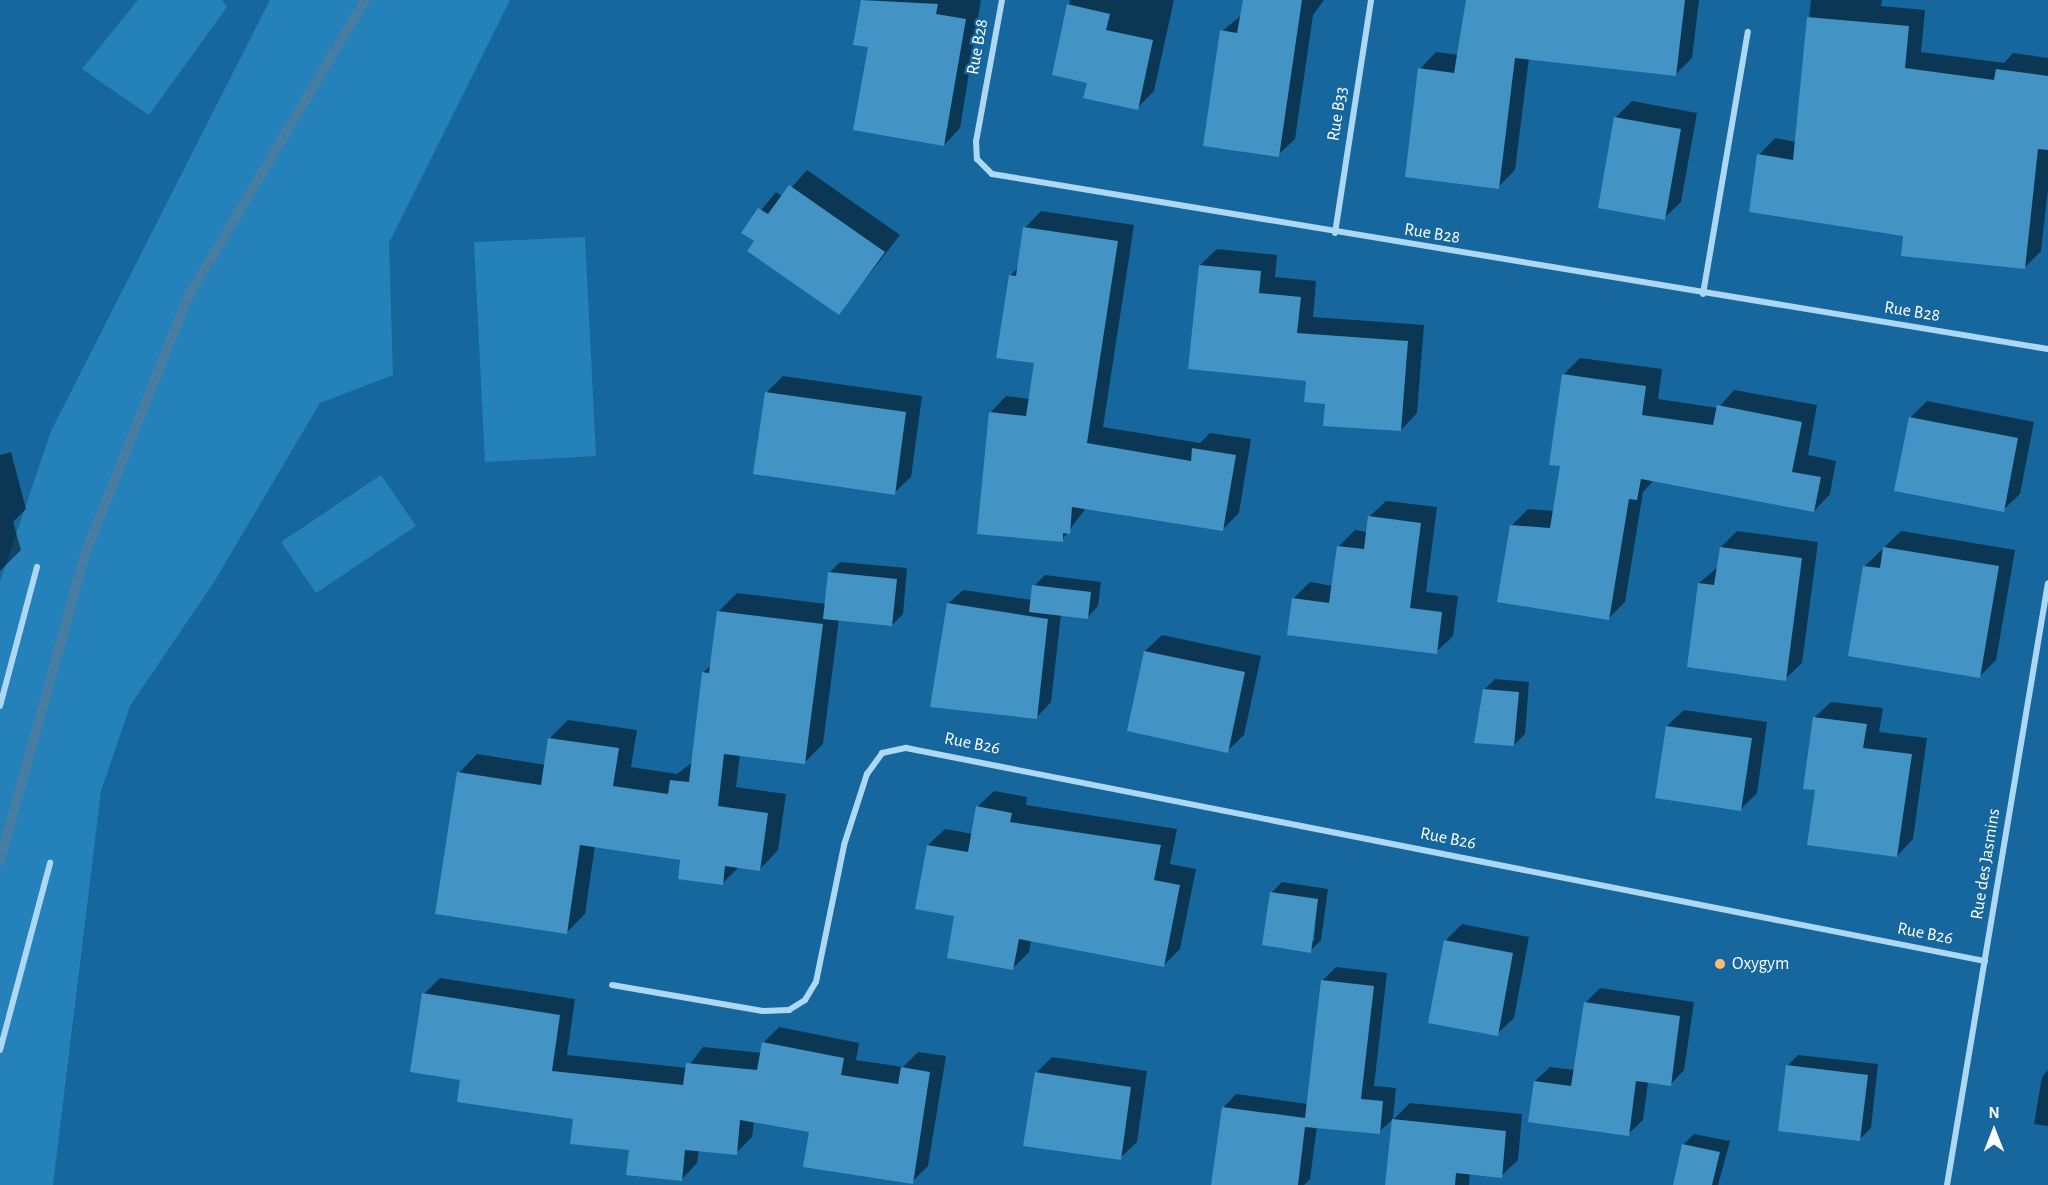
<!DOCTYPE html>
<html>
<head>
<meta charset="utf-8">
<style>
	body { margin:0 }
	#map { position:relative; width:2048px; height:1185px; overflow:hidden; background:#16679e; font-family:"Alegreya Sans",sans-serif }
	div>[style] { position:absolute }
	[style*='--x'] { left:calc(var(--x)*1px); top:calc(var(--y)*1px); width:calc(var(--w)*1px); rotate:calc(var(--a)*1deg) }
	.green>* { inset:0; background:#2581ba }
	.shadow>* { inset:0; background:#0007 }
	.stream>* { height:10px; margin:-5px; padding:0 5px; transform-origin:5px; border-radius:5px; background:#457da3 }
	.building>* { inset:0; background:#4393c5 }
	.street>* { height:6px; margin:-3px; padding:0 3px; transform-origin:3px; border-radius:3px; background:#add8f3 }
	.dots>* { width:16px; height:16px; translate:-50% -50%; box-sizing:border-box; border:3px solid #16679e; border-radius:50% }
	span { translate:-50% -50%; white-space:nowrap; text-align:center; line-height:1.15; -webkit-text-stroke:4.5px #16679e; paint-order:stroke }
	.street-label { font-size:18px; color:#fff }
	.poi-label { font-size:18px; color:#fff }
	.left { translate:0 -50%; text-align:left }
	.north { position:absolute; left:1964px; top:1101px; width:60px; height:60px; -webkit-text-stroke:4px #16679e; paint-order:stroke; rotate:0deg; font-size:16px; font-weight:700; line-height:24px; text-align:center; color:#fff }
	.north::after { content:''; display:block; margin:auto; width:21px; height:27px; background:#fff; clip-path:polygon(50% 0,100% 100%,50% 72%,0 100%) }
</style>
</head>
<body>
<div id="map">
	<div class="green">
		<div style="clip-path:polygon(138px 0,222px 0,227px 7px,149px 115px,82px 69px)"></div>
		<div style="clip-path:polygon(270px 0,510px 0,389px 243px,393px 375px,320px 403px,214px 582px,130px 706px,101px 791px,53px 1185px,0 1185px,0 582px,51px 431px)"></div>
		<div style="clip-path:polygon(585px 237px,596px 456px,485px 462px,474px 242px)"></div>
		<div style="clip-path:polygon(381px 475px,416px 526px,316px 593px,281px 542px)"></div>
	</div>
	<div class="shadow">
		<div style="clip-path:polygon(863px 0,981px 0,960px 128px,944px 145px,870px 46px,855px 44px)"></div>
		<div style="clip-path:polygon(1070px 0,1174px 0,1154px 91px,1137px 108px,1089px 82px,1054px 74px)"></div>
		<div style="clip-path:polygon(1245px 0,1324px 0,1313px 15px,1295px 139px,1278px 155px,1222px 31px,1242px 15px)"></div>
		<div style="clip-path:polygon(1468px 0,1699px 0,1692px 58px,1675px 75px,1529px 58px,1515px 170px,1498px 187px,1420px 69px,1436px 52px,1459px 55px)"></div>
		<div style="clip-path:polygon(1811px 0,1882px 0,1881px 6px,1925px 10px,1921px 52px,2004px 63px,2013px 53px,2048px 58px,2048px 189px,2041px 251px,2025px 267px,1759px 155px,1775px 138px,1796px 142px)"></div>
		<div style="clip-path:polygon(1632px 101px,1697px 113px,1681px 202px,1664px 218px,1615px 118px)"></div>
		<div style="clip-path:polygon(807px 170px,900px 235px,839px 313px,743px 232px,776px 192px,783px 197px)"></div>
		<div style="clip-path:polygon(1041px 211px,1134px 225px,1103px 427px,1200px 443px,1210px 433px,1251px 439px,1239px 513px,1222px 530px,1086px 508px,1062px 540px,990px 413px,1006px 396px,1030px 399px,1036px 362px,1010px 276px,1019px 267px,1025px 228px)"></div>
		<div style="clip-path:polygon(1217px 249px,1277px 255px,1275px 277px,1316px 281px,1313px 317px,1424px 325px,1417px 413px,1401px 430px,1327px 403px,1200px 265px)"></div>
		<div style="clip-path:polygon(1580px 358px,1662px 369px,1658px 399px,1718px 408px,1734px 390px,1817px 405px,1808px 455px,1836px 461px,1830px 494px,1814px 511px,1654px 480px,1643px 492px,1625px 602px,1608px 619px,1511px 526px,1528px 509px,1555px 511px,1562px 465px,1563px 375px)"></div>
		<div style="clip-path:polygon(783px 376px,922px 396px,911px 477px,894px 493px,766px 393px)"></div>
		<div style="clip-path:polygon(1927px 401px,2034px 422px,2020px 494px,2003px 510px,1910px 418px)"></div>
		<div style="clip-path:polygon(11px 452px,26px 509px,13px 522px,21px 550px,0 571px,0 455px)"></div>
		<div style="clip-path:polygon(1386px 501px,1437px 507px,1426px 592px,1458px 596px,1453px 636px,1436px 652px,1293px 599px,1310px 582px,1333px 586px,1338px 547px,1355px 530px,1367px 532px,1369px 517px)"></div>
		<div style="clip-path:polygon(1737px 531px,1818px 542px,1802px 663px,1785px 679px,1699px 583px,1718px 567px,1721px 547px)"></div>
		<div style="clip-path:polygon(1901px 531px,2015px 550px,1996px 660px,1980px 676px,1864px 567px)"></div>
		<div style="clip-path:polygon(840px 562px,907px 568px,903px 614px,892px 625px,839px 619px,823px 744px,805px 762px,740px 754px,736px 787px,786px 794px,778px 850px,760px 869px,740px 866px,722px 884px,682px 858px,595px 846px,585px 914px,566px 933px,459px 773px,477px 754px,546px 765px,550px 738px,568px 720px,637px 730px,631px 767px,677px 774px,693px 762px,703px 673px,711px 665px,718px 612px,737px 593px,826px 604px,829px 573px)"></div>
		<div style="clip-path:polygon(1045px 575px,1101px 582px,1098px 606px,1087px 618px,1061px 614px,1051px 702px,1037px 717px,948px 604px,963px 590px,1032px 600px,1034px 586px)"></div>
		<div style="clip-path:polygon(1162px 635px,1261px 656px,1244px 735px,1227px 751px,1128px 730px,1145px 651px)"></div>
		<div style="clip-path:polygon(1495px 679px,1529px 682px,1525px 734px,1514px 745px,1484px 690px)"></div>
		<div style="clip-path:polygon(1831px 702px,1883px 708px,1879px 732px,1927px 738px,1913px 839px,1897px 856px,1817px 789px,1814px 718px)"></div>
		<div style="clip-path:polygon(1684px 710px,1767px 722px,1757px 793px,1741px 809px,1667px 726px)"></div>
		<div style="clip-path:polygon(994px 791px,1027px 797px,1026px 805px,1177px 829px,1170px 864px,1196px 869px,1180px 949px,1164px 965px,1031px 940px,1029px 952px,1012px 969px,956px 914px,928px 845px,945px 829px,973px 834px,977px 807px)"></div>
		<div style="clip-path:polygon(evenodd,1282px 882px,1328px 889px,1321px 940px,1310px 951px,1271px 893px,1282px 882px,1318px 892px,1314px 941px,1311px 941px,1318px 892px)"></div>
		<div style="clip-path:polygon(1462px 924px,1529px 937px,1514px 1018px,1497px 1034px,1445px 941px)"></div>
		<div style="clip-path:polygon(1336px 967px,1387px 973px,1374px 1086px,1396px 1088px,1393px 1119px,1379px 1132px,1317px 1126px,1310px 1179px,1304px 1185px,1232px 1185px,1223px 1108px,1236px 1094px,1308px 1104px,1322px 981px)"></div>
		<div style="clip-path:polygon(440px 978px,575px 999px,567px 1055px,687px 1068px,703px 1047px,762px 1053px,763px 1043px,779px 1027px,859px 1043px,856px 1060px,903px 1067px,918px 1052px,946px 1056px,928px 1166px,912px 1182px,811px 1131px,754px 1121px,752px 1137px,736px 1153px,699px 1150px,697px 1163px,681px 1180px,575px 1118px,462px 1079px,424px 994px)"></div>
		<div style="clip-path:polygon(1600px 988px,1694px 1002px,1684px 1070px,1670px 1085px,1648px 1082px,1643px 1120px,1628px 1134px,1535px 1081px,1550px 1067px,1575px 1070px,1585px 1003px)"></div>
		<div style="clip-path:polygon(1798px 1055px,1878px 1064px,1871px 1128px,1860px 1139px,1787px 1066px)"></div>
		<div style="clip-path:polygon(1052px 1057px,1147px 1071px,1137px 1142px,1120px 1158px,1036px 1073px)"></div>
		<div style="clip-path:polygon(2048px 1070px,2048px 1126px,2034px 1124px,2042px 1077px)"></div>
		<div style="clip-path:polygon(1410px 1103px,1522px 1114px,1518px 1160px,1501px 1176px,1470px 1173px,1469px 1185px,1386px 1185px,1393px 1120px)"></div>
		<div style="clip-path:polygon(1694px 1134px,1730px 1141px,1718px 1185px,1674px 1185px,1683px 1145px)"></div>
	</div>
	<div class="stream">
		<div style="--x:0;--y:861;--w:319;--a:-74.5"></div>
		<div style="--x:85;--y:554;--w:277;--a:-68.2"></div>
		<div style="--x:188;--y:297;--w:346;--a:-59.2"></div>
	</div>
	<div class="building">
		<div style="clip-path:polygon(861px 0,938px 4px,936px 14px,966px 19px,944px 146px,853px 130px,868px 47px,853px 45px)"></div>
		<div style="clip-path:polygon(1243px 0,1302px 0,1279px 157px,1203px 146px,1220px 30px,1237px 33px)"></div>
		<div style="clip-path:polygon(1466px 0,1685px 0,1676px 76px,1515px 58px,1499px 189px,1405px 177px,1418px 68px,1454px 73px)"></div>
		<div style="clip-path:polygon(1067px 4px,1110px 14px,1106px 30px,1153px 40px,1138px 110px,1083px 98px,1087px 83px,1052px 75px)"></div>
		<div style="clip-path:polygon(1807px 17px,1909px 26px,1905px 68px,1994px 80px,1996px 69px,2048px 76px,2048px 150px,2038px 149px,2025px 269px,1901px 256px,1903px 236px,1749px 212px,1757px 154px,1793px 160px)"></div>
		<div style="clip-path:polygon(1614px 117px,1681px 129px,1665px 220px,1598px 208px)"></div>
		<div style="clip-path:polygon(789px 185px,885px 252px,839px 315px,747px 251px,754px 241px,741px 233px,758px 208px,768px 214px)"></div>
		<div style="clip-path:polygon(1023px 227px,1118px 241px,1087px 443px,1191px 461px,1192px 448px,1236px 455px,1223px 531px,1072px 507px,1070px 534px,1063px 533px,1063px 542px,977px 534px,989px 412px,1026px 416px,1034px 363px,996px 358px,1009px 275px,1016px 276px)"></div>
		<div style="clip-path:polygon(1199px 265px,1261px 271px,1259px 293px,1301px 297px,1297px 333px,1408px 341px,1401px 431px,1323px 426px,1325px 404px,1304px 402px,1306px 381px,1188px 369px)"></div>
		<div style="clip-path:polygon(1562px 374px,1646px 386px,1642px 415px,1713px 425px,1717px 405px,1802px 422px,1792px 472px,1821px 477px,1814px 512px,1641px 479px,1637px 500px,1629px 499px,1609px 620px,1497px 602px,1510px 525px,1550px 528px,1560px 466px,1549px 465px)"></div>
		<div style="clip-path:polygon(765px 392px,906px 412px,895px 495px,753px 474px)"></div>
		<div style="clip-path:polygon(1909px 417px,2018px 438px,2004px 512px,1894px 491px)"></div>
		<div style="clip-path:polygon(1368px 516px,1421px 523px,1410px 608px,1442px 612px,1437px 654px,1287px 635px,1292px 598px,1329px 603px,1337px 546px,1364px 549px)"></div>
		<div style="clip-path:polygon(1720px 547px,1802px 558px,1786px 681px,1687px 667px,1698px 583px,1714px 585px)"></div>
		<div style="clip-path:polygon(1883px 547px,1999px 566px,1980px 678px,1848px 656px,1863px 566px,1880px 568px)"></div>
		<div style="clip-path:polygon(828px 572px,897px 579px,892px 626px,823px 619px)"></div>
		<div style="clip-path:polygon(1032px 585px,1091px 592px,1088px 619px,1029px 612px)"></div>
		<div style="clip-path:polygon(947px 603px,1048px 619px,1037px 719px,930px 707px)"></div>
		<div style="clip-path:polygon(717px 611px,823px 624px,805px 764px,724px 754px,718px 806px,768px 813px,760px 871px,725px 866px,723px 885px,678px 879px,680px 860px,580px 845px,567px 934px,435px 914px,457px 772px,541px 785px,548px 738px,619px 748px,613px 786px,668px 794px,670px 780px,689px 782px,702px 672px,709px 673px)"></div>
		<div style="clip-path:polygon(1144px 651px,1245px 672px,1228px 753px,1127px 731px)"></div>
		<div style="clip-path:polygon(1483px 689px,1519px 692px,1514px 746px,1474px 743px)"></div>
		<div style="clip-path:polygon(1813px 717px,1867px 724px,1863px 748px,1912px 754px,1897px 857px,1807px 845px,1815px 790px,1803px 789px)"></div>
		<div style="clip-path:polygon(1666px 726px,1752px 738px,1741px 811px,1655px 798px)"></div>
		<div style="clip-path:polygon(976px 806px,1012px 813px,1010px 822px,1161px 845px,1154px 880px,1180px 885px,1164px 967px,1019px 939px,1013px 970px,947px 958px,954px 916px,915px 909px,927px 845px,968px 852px)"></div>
		<div style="clip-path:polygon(1270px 892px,1318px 899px,1311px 953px,1262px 945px)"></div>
		<div style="clip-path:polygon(1444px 940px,1513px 953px,1498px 1036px,1428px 1023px)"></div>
		<div style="clip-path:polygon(1321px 980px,1374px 986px,1361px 1099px,1383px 1101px,1380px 1134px,1305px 1127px,1298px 1185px,1211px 1185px,1222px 1107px,1305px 1118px)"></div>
		<div style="clip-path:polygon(422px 993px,560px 1015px,552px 1071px,683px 1085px,686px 1063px,757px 1070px,762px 1042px,844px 1058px,841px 1075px,898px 1084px,901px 1067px,930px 1072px,913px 1184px,803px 1167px,809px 1132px,740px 1120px,737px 1155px,685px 1150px,682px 1181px,626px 1175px,629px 1150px,570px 1144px,573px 1119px,457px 1102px,460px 1080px,410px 1072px)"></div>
		<div style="clip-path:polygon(1584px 1002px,1680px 1016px,1671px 1086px,1636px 1081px,1629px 1136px,1528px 1122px,1534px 1081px,1571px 1086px)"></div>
		<div style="clip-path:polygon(1786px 1065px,1868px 1075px,1860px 1141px,1778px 1131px)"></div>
		<div style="clip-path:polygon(1035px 1072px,1131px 1087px,1121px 1160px,1023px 1146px)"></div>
		<div style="clip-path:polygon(1392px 1119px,1506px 1131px,1502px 1178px,1456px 1173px,1455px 1185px,1385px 1185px)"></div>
		<div style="clip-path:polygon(1682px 1144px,1720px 1152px,1712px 1185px,1673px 1185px)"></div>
	</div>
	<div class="street">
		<div style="--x:1002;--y:0;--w:143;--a:100.4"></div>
		<div style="--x:976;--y:141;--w:18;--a:87"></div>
		<div style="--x:977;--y:159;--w:21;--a:45"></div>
		<div style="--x:992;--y:174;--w:1070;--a:9.41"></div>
		<div style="--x:1335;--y:233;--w:236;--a:-81.2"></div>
		<div style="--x:1703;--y:294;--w:266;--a:-80.3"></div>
		<div style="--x:0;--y:706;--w:144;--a:-75.1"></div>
		<div style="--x:612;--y:985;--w:153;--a:9.8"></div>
		<div style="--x:763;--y:1011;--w:26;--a:-2"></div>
		<div style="--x:789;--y:1010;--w:19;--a:-32"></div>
		<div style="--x:805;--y:1000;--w:21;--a:-59"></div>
		<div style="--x:816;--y:982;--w:140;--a:-78.4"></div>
		<div style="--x:844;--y:845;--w:75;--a:-72.1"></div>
		<div style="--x:867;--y:774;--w:26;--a:-54"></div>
		<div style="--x:882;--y:753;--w:25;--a:-12"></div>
		<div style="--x:906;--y:748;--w:1100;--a:11.17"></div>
		<div style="--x:0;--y:1050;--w:194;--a:-75"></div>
		<div style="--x:1947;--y:1185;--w:610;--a:-80.48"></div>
	</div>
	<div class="dots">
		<div style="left:1720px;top:964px;background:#ffbe6f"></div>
	</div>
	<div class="street-label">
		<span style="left:978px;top:47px;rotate:-80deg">Rue B28</span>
		<span style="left:1338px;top:114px;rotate:-81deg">Rue B33</span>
		<span style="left:1432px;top:234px;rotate:9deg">Rue B28</span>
		<span style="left:1912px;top:312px;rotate:9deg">Rue B28</span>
		<span style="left:972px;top:744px;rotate:11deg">Rue B26</span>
		<span style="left:1448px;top:839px;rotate:11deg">Rue B26</span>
		<span style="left:1986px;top:864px;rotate:-81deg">Rue des Jasmins</span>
		<span style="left:1925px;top:934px;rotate:11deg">Rue B26</span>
	</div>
	<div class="poi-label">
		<span class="left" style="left:1732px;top:964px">Oxygym</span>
	</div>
	<div class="north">N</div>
</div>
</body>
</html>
